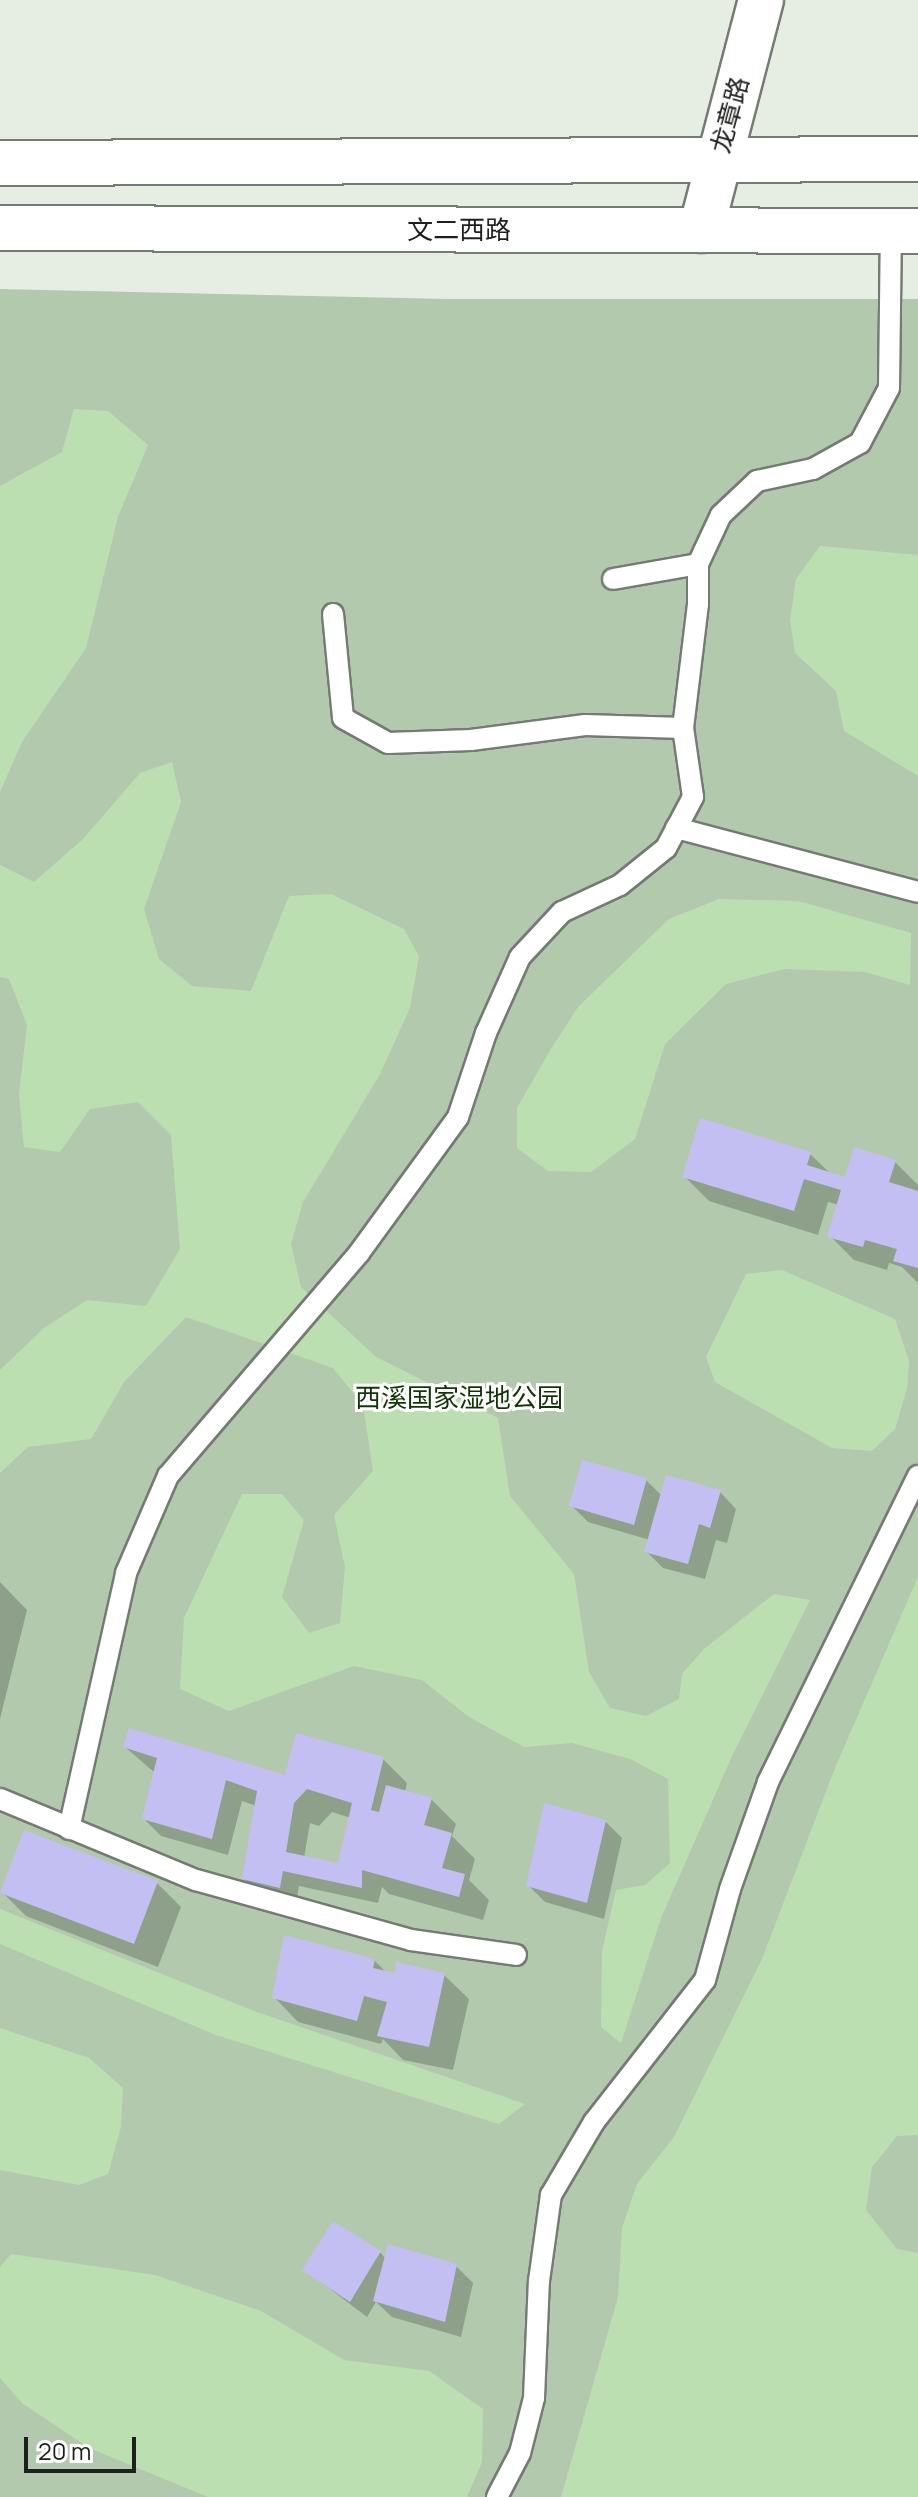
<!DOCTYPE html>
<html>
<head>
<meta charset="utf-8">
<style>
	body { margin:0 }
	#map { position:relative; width:918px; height:2497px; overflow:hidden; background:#e6eee4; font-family:Manrope,"Noto Sans SC",sans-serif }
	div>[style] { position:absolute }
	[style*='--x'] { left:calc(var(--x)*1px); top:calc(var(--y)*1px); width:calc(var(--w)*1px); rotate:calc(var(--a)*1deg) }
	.green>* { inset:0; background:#b3c9ad }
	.water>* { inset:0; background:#bcdfb2 }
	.shadow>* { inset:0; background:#0003 }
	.building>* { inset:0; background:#c4bff3 }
	.roads { filter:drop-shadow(2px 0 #747b72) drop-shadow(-2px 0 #747b72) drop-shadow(0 2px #747b72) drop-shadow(0 -2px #747b72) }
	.lane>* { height:20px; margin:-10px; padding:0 10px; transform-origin:10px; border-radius:10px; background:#fff }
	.secondary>* { height:44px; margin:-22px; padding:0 22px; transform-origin:22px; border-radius:22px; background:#fff }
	span { translate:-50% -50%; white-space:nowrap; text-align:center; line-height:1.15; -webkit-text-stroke:6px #fff; paint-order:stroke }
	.street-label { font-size:26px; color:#1d201c }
	.park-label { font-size:26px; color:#123406 }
	.scale { position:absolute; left:24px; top:2437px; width:112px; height:36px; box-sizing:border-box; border:4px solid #1d201c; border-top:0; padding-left:10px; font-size:24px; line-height:28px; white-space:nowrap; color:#1d201c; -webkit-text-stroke:6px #fff; paint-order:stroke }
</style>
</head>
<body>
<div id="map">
	<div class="green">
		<div style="clip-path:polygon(0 289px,449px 299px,918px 299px,918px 2497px,0 2497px)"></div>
	</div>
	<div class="water">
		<div style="clip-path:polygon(74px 409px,108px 411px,148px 445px,118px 517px,86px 648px,22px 742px,0 792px,0 486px,62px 452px)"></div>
		<div style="clip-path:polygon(820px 546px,918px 555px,918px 776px,844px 731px,836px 691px,795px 653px,790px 620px,796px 579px)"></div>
		<div style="clip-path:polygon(172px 762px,181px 802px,144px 909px,159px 959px,192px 986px,251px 991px,289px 896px,331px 894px,404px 929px,419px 956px,410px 1008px,380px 1074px,303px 1202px,291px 1244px,301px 1287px,376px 1357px,498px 1418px,510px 1496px,574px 1574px,589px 1672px,610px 1708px,646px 1716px,679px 1699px,682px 1674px,704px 1649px,774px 1594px,810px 1600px,733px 1754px,661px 1918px,621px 2043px,601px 2027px,602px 1951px,616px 1890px,645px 1885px,670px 1863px,668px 1779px,630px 1759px,572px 1743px,524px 1747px,469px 1717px,422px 1680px,354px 1666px,229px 1711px,180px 1689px,184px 1618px,242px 1494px,282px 1494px,304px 1520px,282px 1597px,309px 1633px,340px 1623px,345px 1567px,334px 1515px,373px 1471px,363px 1405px,333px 1368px,186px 1317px,124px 1382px,91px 1439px,28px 1447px,0 1473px,0 1370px,44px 1328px,87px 1300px,146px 1306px,180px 1249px,171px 1135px,138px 1102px,90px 1109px,60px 1152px,24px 1147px,19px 1094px,27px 1025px,9px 979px,0 977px,0 865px,34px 882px,83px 839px,140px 773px)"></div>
		<div style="clip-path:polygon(719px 899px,798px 901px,911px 933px,910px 985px,865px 972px,785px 969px,726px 984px,665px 1044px,635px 1139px,591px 1172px,548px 1171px,517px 1148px,517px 1108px,551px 1049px,578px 1007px,669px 919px)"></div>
		<div style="clip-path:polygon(782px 1270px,895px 1319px,909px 1361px,907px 1389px,895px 1429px,872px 1451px,832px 1448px,715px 1382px,706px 1357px,746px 1274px)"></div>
		<div style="clip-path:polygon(918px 1577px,918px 2135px,897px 2136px,872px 2167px,866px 2210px,897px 2249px,918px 2253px,918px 2497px,561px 2497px,618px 2297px,622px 2228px,637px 2184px,674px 2137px,762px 1959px,835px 1768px)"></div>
		<div style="clip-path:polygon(0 1909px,254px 2011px,525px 2104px,499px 2124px,216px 2035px,0 1944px)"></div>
		<div style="clip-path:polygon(0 2028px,89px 2058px,123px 2088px,121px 2127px,108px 2174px,79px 2185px,0 2170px)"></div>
		<div style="clip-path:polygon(11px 2254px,155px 2275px,261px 2311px,344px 2360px,429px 2371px,483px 2409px,482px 2462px,467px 2497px,208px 2497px,89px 2448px,22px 2403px,0 2378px,0 2267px)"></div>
	</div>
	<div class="shadow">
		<div style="clip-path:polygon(810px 1154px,832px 1175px,846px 1180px,895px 1162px,918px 1185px,918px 1283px,902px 1267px,889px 1263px,887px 1270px,854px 1260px,830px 1236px,839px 1205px,828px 1202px,818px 1235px,709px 1201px,684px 1176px)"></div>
		<div style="clip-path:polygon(646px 1480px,662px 1496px,720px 1492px,736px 1509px,727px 1543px,716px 1540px,705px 1579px,663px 1568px,646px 1551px,650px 1540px,588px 1522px,571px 1505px)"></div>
		<div style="clip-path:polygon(0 1582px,27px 1610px,0 1719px)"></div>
		<div style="clip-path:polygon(evenodd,125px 1747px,287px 1778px,383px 1759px,407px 1783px,405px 1792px,431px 1799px,456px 1824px,452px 1836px,475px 1859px,469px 1880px,489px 1900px,483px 1920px,389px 1894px,382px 1887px,378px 1903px,299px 1886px,296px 1903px,261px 1896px,244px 1879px,257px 1806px,242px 1801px,228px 1855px,161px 1836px,144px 1819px,155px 1773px,125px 1747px,332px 1812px,351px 1818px,340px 1866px,304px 1858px,310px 1823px,319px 1826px,332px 1812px)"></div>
		<div style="clip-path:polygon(605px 1821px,622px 1838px,604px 1919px,545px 1902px,528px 1885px)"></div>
		<div style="clip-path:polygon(157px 1883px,181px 1907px,158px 1967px,26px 1916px,2px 1892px)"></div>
		<div style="clip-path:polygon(374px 1960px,388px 1974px,444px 1975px,469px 1999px,453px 2070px,403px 2060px,383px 2039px,381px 2044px,298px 2022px,274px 1997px)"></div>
		<div style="clip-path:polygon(380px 2252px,386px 2259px,456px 2266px,473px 2283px,461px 2337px,392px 2317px,376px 2302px,367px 2317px,305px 2270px)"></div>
	</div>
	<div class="building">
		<div style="clip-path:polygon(700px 1118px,811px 1152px,807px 1165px,845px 1177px,854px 1147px,896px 1160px,889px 1182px,918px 1191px,918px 1268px,893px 1261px,897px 1249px,865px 1240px,863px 1247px,827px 1237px,841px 1190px,804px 1179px,794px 1211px,682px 1177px)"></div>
		<div style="clip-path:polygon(582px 1460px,647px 1478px,634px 1525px,569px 1506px)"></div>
		<div style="clip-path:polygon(666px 1475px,721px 1490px,710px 1528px,699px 1524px,688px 1564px,644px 1552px)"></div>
		<div style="clip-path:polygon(evenodd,129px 1728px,285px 1775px,296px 1733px,384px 1757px,371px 1810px,379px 1812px,386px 1785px,432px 1798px,424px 1825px,452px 1833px,442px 1868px,465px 1874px,459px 1897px,362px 1870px,362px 1888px,283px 1871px,280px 1888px,242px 1879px,257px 1791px,226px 1780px,212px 1839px,142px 1819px,157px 1758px,123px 1747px,129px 1728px,307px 1789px,352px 1803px,338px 1863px,286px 1852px,294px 1803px,307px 1789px)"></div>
		<div style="clip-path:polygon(544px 1803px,606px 1820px,587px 1903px,526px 1886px)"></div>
		<div style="clip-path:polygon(24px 1830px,158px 1881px,134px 1944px,0 1893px)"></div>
		<div style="clip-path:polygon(284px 1935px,375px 1959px,373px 1968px,395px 1973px,396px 1962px,445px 1973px,429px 2047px,377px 2036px,387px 2002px,364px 1996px,357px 2021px,272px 1998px)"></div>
		<div style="clip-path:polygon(333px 2221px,381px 2251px,350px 2302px,302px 2270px)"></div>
		<div style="clip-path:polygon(388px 2244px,457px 2264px,445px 2322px,373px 2301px)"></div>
	</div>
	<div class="roads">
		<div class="lane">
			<div style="--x:613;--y:579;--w:86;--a:-10"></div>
			<div style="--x:333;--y:614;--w:104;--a:84.5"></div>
			<div style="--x:343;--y:718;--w:51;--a:29.1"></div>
			<div style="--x:388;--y:743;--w:83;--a:-2.1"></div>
			<div style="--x:471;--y:740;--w:115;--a:-7.5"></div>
			<div style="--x:585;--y:725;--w:98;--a:1.8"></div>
			<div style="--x:676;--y:828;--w:250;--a:14.8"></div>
			<div style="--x:0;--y:1799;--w:212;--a:22.5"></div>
			<div style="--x:196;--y:1880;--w:223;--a:15.6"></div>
			<div style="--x:411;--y:1940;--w:106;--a:8.1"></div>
			<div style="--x:69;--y:1829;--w:262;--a:-77.4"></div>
			<div style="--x:126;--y:1573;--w:106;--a:-66.6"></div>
			<div style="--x:168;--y:1476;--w:294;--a:-49.4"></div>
			<div style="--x:359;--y:1253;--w:168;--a:-53.9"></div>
			<div style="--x:458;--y:1117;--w:89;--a:-71.6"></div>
			<div style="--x:486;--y:1033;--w:83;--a:-65.9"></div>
			<div style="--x:520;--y:957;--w:62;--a:-47"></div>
			<div style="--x:562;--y:912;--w:64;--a:-25"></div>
			<div style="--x:620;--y:885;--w:59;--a:-38.8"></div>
			<div style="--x:666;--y:848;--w:58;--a:-62.1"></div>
			<div style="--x:693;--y:797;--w:70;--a:-98.2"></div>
			<div style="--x:683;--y:728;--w:125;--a:-83.1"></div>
			<div style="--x:698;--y:604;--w:40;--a:-90"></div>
			<div style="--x:698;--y:564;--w:54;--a:-64.9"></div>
			<div style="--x:721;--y:515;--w:50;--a:-43.4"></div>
			<div style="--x:757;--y:481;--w:57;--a:-12.1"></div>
			<div style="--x:813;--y:469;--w:54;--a:-29"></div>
			<div style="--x:860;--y:443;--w:62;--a:-62.2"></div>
			<div style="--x:889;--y:388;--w:157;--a:-89.3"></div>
			<div style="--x:497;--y:2497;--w:50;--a:-62.4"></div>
			<div style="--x:520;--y:2453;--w:57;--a:-75.7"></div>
			<div style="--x:534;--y:2398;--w:117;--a:-87.6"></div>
			<div style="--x:539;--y:2281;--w:87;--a:-82.1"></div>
			<div style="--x:551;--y:2195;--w:85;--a:-59.5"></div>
			<div style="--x:594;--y:2122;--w:180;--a:-52"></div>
			<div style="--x:705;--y:1980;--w:94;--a:-74.6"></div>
			<div style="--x:730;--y:1889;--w:114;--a:-70.4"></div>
			<div style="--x:768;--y:1782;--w:341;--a:-63.9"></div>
		</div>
		<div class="secondary">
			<div style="--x:0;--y:163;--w:918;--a:-0.25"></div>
			<div style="--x:0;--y:228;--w:918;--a:0.19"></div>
			<div style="--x:701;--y:230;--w:238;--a:-75.4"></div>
		</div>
	</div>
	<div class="street-label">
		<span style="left:730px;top:115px;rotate:-75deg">龙章路</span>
		<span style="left:459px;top:230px">文二西路</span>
	</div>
	<div class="park-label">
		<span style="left:459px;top:1398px">西溪国家湿地公园</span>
	</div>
	<div class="scale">20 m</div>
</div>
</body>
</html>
